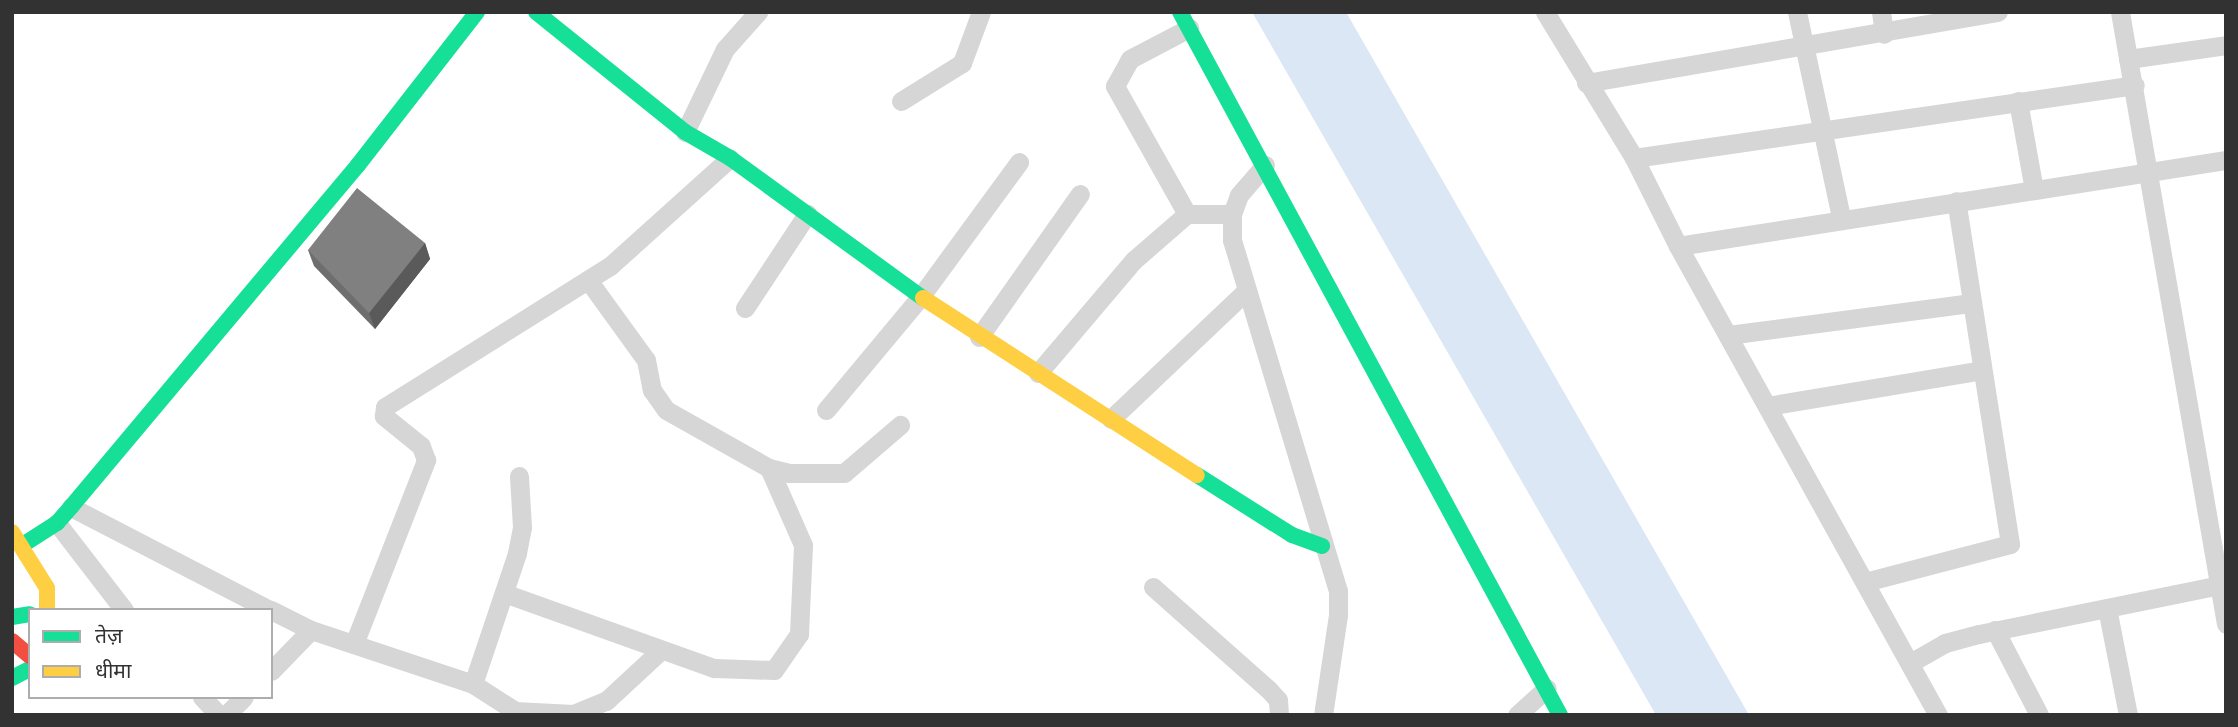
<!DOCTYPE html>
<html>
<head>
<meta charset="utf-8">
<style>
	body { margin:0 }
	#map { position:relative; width:2238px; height:727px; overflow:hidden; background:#fff; font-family:Manrope,"Noto Sans Devanagari",sans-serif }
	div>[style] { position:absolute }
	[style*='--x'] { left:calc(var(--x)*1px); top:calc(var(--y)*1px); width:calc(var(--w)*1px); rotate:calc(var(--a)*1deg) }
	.water>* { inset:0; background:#dbe7f4 }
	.street>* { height:19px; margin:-9.5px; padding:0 9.5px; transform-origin:9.5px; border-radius:9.5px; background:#d6d6d6 }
	.fast>* { height:16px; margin:-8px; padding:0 8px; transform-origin:8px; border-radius:8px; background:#16e098 }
	.slow>* { height:16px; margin:-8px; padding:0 8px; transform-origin:8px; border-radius:8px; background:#ffcf43 }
	.jam>* { height:16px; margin:-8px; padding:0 8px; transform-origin:8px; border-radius:8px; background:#f24e42 }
	.wall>* { inset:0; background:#6e6e6e }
	.shaded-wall>* { inset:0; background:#5a5a5a }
	.building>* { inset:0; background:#808080 }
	span { translate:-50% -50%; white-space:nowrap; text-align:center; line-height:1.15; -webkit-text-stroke:7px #fff; paint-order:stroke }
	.frame { position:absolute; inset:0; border:14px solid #323232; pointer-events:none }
	.legend { position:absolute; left:28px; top:608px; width:245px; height:91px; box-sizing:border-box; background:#fff; border:2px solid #adadad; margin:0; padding:9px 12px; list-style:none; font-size:21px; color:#323232 }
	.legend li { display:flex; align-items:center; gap:14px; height:35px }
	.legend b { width:35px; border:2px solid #adadad }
</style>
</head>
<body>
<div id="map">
	<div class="water">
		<div style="clip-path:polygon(1252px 12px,1346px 12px,1749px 715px,1656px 715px)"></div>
	</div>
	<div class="street">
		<div style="--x:1545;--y:12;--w:171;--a:58.6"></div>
		<div style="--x:1634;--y:158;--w:98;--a:63.4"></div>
		<div style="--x:1678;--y:246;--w:536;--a:61"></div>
		<div style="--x:1797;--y:12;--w:211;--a:77.9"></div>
		<div style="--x:1881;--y:12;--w:22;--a:82"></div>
		<div style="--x:2120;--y:12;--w:621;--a:80.17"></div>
		<div style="--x:2128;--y:59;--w:99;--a:-8.1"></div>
		<div style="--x:1586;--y:83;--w:418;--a:-9.8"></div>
		<div style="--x:901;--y:101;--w:72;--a:-31.9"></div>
		<div style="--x:962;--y:63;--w:54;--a:-69.6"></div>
		<div style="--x:2018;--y:101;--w:90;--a:79.8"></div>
		<div style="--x:685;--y:132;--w:92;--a:-64.3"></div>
		<div style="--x:725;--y:49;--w:50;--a:-48.3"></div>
		<div style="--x:1634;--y:158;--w:506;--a:-8.29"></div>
		<div style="--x:1265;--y:165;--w:40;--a:131"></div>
		<div style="--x:1239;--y:195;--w:20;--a:110"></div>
		<div style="--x:1232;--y:214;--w:26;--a:90"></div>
		<div style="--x:1232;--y:240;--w:367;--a:73.2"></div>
		<div style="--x:1338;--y:591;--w:24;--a:90"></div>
		<div style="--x:1338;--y:615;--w:101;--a:98.5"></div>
		<div style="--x:1187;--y:214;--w:147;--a:-119.4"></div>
		<div style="--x:1115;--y:86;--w:31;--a:-61"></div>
		<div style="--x:1130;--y:59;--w:67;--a:-27.7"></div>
		<div style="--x:1678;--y:246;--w:555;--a:-8.92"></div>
		<div style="--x:588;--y:280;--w:99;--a:54.1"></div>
		<div style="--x:646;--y:360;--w:31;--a:79"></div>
		<div style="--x:652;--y:390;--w:24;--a:55"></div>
		<div style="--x:666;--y:410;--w:118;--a:29.4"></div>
		<div style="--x:769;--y:468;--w:21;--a:14"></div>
		<div style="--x:789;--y:473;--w:55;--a:0"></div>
		<div style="--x:844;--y:473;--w:74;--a:-40.6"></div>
		<div style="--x:745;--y:308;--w:113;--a:-56.6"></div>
		<div style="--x:1728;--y:335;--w:244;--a:-7.5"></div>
		<div style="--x:979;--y:337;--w:175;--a:-54.8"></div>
		<div style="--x:1038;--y:373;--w:148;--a:-49.7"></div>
		<div style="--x:1134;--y:260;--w:70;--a:-41"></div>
		<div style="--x:1187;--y:214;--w:45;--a:0"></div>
		<div style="--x:1767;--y:406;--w:218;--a:-9.5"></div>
		<div style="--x:826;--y:410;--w:148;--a:-50.2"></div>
		<div style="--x:921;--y:296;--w:166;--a:-53.8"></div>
		<div style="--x:1111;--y:419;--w:183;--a:-43.5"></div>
		<div style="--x:71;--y:507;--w:224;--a:27.4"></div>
		<div style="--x:57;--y:523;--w:110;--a:52.4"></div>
		<div style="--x:1865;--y:582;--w:150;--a:-14.7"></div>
		<div style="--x:2010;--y:544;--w:347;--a:-98.9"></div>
		<div style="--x:1153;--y:587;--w:155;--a:41.6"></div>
		<div style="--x:1269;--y:690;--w:13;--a:48"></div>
		<div style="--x:1278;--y:700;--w:15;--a:86"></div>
		<div style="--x:504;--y:593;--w:223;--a:19.7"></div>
		<div style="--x:714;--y:668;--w:60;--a:1.9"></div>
		<div style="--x:774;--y:670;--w:44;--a:-55.2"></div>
		<div style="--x:799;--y:634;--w:89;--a:-87.4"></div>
		<div style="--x:803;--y:545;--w:84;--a:-113.8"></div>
		<div style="--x:2107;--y:608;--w:109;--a:78.9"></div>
		<div style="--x:271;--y:610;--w:45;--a:26.6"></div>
		<div style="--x:311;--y:630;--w:171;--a:18.4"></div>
		<div style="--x:473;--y:684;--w:50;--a:32.7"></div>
		<div style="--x:515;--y:711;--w:58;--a:3"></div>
		<div style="--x:573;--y:714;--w:35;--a:-22"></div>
		<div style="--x:606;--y:701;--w:75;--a:-42.8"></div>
		<div style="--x:1995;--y:630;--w:96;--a:62.6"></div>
		<div style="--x:354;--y:644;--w:198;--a:-68.6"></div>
		<div style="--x:426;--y:460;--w:15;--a:-110"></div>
		<div style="--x:421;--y:446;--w:48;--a:-141"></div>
		<div style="--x:384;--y:416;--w:9;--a:-84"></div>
		<div style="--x:385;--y:407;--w:266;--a:-32.1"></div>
		<div style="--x:610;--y:266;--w:161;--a:-42"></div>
		<div style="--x:1910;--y:663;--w:40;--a:-29.7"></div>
		<div style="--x:1945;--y:643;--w:35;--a:-15"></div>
		<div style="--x:1979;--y:634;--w:246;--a:-11.5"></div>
		<div style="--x:271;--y:671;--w:57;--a:-45.7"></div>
		<div style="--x:473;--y:684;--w:138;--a:-71.4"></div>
		<div style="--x:517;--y:553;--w:26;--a:-79"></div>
		<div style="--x:522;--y:527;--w:51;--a:-93.4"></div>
		<div style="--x:202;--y:697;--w:25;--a:47"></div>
		<div style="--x:226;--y:715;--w:25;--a:-45"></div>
		<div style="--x:1517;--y:715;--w:40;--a:-42"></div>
	</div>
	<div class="fast">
		<div style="--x:536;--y:12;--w:191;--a:38.8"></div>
		<div style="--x:685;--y:132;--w:52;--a:30"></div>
		<div style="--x:730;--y:158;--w:238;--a:36"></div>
		<div style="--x:1180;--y:12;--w:799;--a:61.61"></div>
		<div style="--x:1197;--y:475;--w:112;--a:32.3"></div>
		<div style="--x:1292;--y:535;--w:32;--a:20"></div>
		<div style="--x:21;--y:546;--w:43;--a:-32.6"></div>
		<div style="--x:57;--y:523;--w:21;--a:-49"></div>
		<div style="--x:71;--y:507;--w:446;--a:-50"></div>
		<div style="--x:358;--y:165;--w:194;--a:-52.1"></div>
		<div style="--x:12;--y:617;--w:18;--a:-9"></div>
		<div style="--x:12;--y:678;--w:20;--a:-27"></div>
	</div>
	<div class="slow">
		<div style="--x:923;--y:298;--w:326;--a:32.9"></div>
		<div style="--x:12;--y:532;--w:66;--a:58"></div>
		<div style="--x:47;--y:588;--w:22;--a:90"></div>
	</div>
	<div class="jam">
		<div style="--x:12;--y:641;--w:23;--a:40"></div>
	</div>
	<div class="wall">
		<div style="clip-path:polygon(425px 243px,430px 259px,375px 329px,314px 266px,308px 250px)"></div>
	</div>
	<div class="shaded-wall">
		<div style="clip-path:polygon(425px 243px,430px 259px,375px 329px,369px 313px)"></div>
	</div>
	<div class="building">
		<div style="clip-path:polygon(357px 188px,425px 243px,369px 313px,308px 250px)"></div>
	</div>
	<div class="frame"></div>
	<ul class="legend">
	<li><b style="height:9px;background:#16e098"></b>तेज़</li>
	<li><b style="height:9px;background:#ffcf43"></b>धीमा</li>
	</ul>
</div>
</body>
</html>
